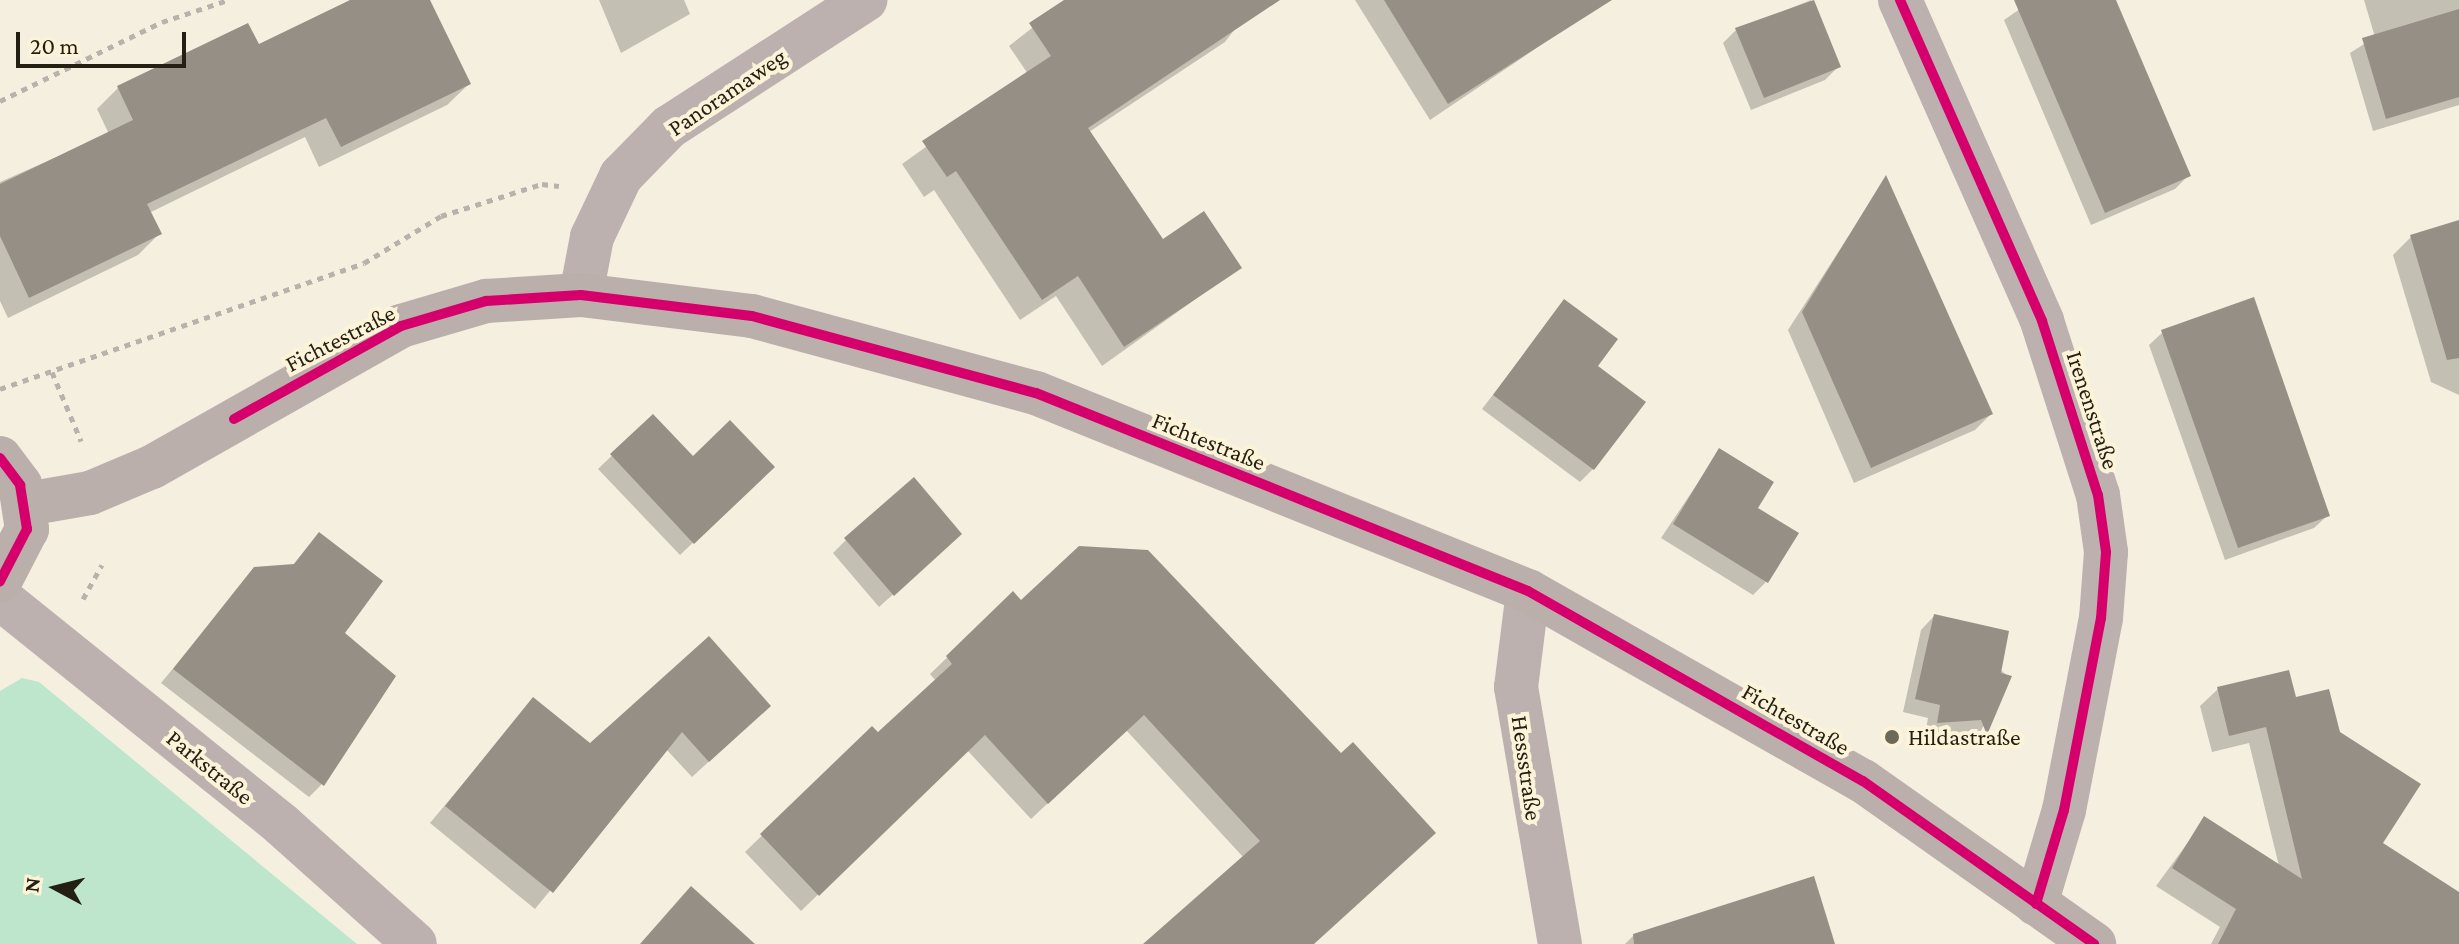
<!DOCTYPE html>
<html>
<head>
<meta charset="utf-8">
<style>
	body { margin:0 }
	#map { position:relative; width:2459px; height:944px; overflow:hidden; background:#f5efe0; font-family:"Crimson Pro",serif }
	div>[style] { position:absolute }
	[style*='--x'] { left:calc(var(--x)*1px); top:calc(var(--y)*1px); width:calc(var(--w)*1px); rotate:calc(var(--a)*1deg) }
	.green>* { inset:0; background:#bde6cc }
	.shadow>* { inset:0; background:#0003 }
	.building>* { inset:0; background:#968f85 }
	.path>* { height:5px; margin-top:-2.5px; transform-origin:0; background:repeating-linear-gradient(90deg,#bab1ac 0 6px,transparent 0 12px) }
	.street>* { height:44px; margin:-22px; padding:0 22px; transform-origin:22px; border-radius:22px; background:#bdb1b0 }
	.secondary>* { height:44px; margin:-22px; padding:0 22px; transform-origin:22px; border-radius:22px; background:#bbafac }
	.cycleway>* { height:10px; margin:-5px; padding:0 5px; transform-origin:5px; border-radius:5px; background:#d6006c }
	.dots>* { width:22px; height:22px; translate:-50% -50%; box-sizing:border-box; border:4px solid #fdf3d8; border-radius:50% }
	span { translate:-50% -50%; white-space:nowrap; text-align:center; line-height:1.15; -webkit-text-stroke:8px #fdf3d8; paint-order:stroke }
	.street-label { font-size:24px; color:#231f12 }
	.poi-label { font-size:24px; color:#231f12 }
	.left { translate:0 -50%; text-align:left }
	.north { position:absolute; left:16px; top:848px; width:80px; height:80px; -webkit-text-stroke:6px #fdf3d8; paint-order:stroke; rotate:277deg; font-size:22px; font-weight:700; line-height:32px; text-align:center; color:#231f12 }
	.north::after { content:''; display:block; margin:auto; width:28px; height:36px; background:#231f12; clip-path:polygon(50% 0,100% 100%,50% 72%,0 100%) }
	.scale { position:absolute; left:16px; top:32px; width:170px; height:36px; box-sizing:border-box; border:4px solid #231f12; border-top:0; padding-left:10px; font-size:24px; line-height:28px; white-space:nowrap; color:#231f12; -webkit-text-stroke:6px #fdf3d8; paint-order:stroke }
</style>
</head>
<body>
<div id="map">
	<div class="green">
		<div style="clip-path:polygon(22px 678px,39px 682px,357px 944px,0 944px,0 691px)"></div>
	</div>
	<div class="shadow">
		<div style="clip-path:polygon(354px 0,428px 0,469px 84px,447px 105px,319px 167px,305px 137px,149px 213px,159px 234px,138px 255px,8px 318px,0 301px,0 182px,109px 134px,97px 109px,118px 88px,258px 47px)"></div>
		<div style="clip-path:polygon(599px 0,684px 0,690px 14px,621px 53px)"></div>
		<div style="clip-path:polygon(1068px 0,1257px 0,1225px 42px,1089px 132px,1162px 242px,1239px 268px,1102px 366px,1056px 296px,1020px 320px,934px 190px,924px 197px,902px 164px,1028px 74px,1009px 46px)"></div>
		<div style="clip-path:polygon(1355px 0,1570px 0,1581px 18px,1430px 120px)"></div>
		<div style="clip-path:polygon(1811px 0,1839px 66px,1825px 80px,1751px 110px,1723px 43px,1736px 30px)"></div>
		<div style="clip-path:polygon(2033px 0,2114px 0,2189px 175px,2175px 189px,2091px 225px,2004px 20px)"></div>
		<div style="clip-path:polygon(2364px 0,2459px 0,2459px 105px,2373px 131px,2350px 53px,2375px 37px)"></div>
		<div style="clip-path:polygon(1886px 178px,1991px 414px,1975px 430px,1854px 483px,1788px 330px)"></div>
		<div style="clip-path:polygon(2459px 222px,2459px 395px,2431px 382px,2393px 255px,2411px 237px)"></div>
		<div style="clip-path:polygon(1564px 302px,1595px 367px,1593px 469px,1580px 482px,1482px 409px)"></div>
		<div style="clip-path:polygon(2163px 332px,2328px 515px,2314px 528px,2225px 560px,2149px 345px)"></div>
		<div style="clip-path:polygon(653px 416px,693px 459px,759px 480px,680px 555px,598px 469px)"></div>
		<div style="clip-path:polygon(1719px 451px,1766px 582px,1753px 595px,1661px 538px)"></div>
		<div style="clip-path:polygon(319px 535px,342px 634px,322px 784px,309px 797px,161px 683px,255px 569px,292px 566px)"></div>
		<div style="clip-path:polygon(846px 540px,947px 546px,879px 607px,833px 553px)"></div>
		<div style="clip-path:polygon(1147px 552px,1314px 944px,1148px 944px,1244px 858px,1126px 730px,1031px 819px,967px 750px,801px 911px,745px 852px,872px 729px,878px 735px,936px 681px,930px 674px,1013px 594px,1020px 603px)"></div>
		<div style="clip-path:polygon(1934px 616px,2009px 677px,1973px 746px,1967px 732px,1925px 735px,1928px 718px,1903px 712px,1921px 630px)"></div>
		<div style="clip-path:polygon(708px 639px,752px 722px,692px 777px,666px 749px,535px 909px,430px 823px,533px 700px,590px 746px)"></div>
		<div style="clip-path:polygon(2218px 689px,2295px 700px,2338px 733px,2380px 844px,2459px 895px,2459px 944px,2211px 944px,2220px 927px,2156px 886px,2205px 819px,2279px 866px,2249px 743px,2212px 752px,2200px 706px)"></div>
		<div style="clip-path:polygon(1813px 879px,1833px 944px,1625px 944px,1633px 936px)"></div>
	</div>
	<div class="building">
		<div style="clip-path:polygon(350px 0,430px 0,471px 84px,341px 147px,326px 118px,147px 204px,162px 234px,29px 298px,0 236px,0 184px,133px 120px,117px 86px,248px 23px,259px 44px)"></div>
		<div style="clip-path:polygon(1064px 0,1280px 0,1088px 128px,1163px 239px,1204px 211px,1242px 268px,1124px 347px,1078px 276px,1042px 300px,956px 171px,947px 177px,922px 141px,1051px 56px,1029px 23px)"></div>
		<div style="clip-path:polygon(1384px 0,1612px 0,1448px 104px)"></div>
		<div style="clip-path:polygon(1814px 0,1841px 67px,1764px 98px,1735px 28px)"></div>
		<div style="clip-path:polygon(2014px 0,2116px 0,2191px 176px,2105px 213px)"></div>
		<div style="clip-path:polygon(2459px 9px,2459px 97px,2386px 119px,2362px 38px)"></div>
		<div style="clip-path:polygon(1886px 175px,1993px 414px,1871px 468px,1802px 312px)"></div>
		<div style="clip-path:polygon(2459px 220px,2459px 358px,2447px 360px,2410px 235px)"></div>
		<div style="clip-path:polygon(2254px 297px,2330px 516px,2238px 548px,2161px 330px)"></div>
		<div style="clip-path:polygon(1564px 299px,1618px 339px,1598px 366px,1646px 402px,1594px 470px,1493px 395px)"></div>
		<div style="clip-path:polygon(653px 414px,693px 456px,730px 420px,775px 467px,694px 544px,610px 454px)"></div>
		<div style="clip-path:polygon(1719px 448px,1774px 482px,1758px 508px,1799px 533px,1768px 583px,1673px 524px)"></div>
		<div style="clip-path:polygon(914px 477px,962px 534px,894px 596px,844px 538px)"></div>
		<div style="clip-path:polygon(319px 532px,383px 581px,345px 633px,396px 676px,324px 786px,173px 669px,254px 567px,294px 564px)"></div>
		<div style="clip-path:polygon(1079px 546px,1148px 550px,1341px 753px,1353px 742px,1436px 833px,1314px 944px,1143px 944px,1260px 841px,1144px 715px,1048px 804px,985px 735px,819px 896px,760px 834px,872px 726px,878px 732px,952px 664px,946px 656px,1013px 591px,1021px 600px)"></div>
		<div style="clip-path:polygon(1934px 614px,2009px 631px,2001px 673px,2012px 676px,1987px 735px,1981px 720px,1937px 723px,1940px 705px,1915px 699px)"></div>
		<div style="clip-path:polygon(709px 636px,771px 706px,709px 762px,682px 732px,553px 893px,445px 806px,533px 697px,590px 743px)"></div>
		<div style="clip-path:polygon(2289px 670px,2296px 697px,2329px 689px,2340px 732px,2421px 784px,2383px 843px,2459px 892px,2459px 944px,2218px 944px,2236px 909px,2172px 868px,2204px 816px,2302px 879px,2266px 727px,2229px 736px,2217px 687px)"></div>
		<div style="clip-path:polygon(1814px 876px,1835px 944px,1634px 944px,1633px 934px)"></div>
		<div style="clip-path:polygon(691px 886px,755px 944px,640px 944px)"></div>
	</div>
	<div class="path">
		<div style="--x:0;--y:101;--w:180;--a:-26"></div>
		<div style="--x:162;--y:22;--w:70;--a:-18.4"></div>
		<div style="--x:52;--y:372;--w:75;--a:67.2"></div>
		<div style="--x:0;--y:389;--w:385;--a:-19.1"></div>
		<div style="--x:364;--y:263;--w:90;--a:-31.4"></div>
		<div style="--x:441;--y:216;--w:106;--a:-17.6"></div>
		<div style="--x:542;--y:184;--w:17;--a:7"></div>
		<div style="--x:83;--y:599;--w:39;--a:-61"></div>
	</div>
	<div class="street">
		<div style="--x:1900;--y:0;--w:351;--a:66.1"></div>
		<div style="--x:2042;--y:321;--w:183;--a:72.2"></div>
		<div style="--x:2098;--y:495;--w:58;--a:82"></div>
		<div style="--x:2106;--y:552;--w:66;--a:94.3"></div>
		<div style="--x:2101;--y:618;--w:196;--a:100.9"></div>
		<div style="--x:2064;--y:810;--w:98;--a:106.6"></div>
		<div style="--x:581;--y:295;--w:59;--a:-79.3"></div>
		<div style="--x:592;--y:237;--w:68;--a:-64.6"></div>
		<div style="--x:621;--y:176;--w:69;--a:-45.6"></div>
		<div style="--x:669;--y:127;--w:234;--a:-32.9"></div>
		<div style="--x:1528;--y:591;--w:97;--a:97.1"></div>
		<div style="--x:1516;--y:687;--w:261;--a:80.3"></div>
		<div style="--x:0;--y:598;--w:362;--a:38.8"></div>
		<div style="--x:282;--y:825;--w:178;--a:41.8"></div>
	</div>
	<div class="secondary">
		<div style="--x:0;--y:458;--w:34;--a:53"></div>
		<div style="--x:20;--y:485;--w:45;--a:81"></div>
		<div style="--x:27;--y:529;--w:59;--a:117.4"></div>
		<div style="--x:27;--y:504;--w:64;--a:-9.9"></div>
		<div style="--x:90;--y:493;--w:67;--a:-22.8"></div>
		<div style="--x:152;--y:467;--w:286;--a:-29.5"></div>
		<div style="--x:401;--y:326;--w:89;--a:-16.4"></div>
		<div style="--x:486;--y:301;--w:95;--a:-3.6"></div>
		<div style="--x:581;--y:295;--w:172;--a:7"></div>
		<div style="--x:752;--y:316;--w:294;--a:15.2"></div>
		<div style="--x:1036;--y:393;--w:530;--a:21.92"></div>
		<div style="--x:1528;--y:591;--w:385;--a:29.6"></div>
		<div style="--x:1863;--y:781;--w:283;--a:35.2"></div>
	</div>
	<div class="cycleway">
		<div style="--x:1900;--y:0;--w:351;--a:66.1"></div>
		<div style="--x:2042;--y:321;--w:183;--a:72.2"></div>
		<div style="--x:2098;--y:495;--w:58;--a:82"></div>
		<div style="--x:2106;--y:552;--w:66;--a:94.3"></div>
		<div style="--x:2101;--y:618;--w:196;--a:100.9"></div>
		<div style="--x:2064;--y:810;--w:98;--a:106.6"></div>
		<div style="--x:234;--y:419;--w:191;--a:-29.1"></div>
		<div style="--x:401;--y:326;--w:89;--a:-16.4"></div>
		<div style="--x:486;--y:301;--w:95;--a:-3.6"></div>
		<div style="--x:581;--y:295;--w:172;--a:7"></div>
		<div style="--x:752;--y:316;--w:294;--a:15.2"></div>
		<div style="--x:1036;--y:393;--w:530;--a:21.92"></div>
		<div style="--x:1528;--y:591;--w:385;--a:29.6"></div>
		<div style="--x:1863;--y:781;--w:283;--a:35.2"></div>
		<div style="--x:0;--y:458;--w:34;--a:53"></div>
		<div style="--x:20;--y:485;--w:45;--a:81"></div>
		<div style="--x:27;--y:529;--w:59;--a:117.4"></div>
	</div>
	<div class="dots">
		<div style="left:1892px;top:737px;background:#6c685a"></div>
	</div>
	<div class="street-label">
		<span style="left:727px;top:92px;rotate:-34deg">Panoramaweg</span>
		<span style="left:340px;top:338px;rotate:-27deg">Fichtestraße</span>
		<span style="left:2093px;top:410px;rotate:72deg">Irenenstraße</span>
		<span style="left:1209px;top:441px;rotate:22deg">Fichtestraße</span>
		<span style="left:1796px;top:719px;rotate:30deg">Fichtestraße</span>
		<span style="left:210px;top:767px;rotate:39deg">Parkstraße</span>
		<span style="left:1527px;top:768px;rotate:82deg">Hessstraße</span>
	</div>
	<div class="poi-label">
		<span class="left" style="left:1908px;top:737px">Hildastraße</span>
	</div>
	<div class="north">N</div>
	<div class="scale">20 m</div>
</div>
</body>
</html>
